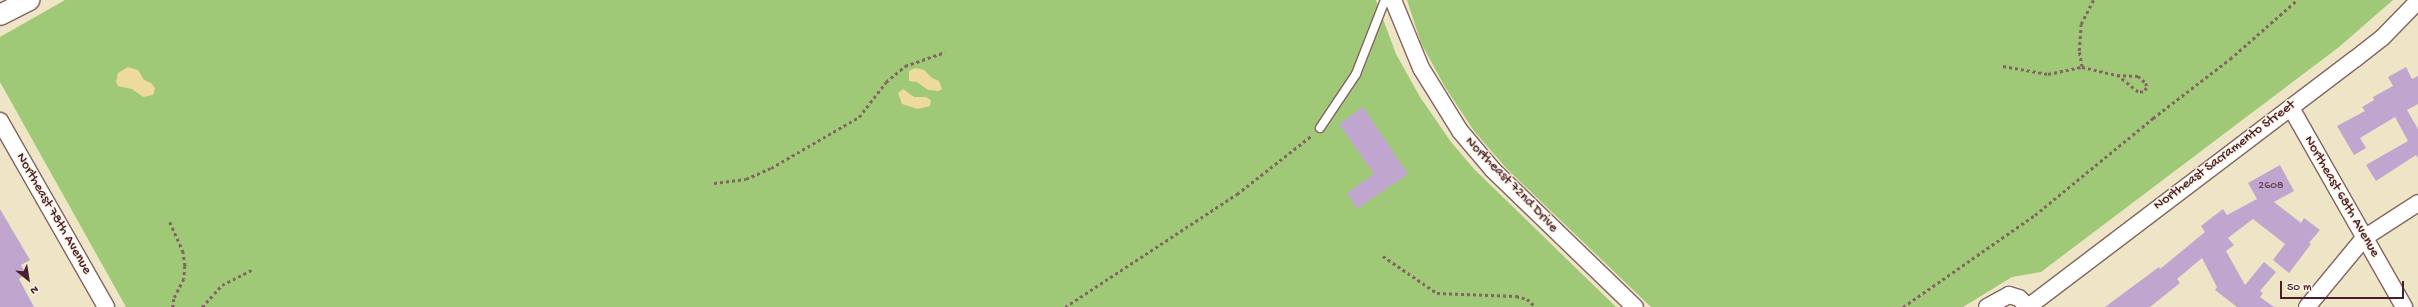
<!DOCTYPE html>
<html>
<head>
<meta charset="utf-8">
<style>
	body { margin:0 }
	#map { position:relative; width:2418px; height:307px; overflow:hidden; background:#ede5c5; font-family:"Gochi Hand",sans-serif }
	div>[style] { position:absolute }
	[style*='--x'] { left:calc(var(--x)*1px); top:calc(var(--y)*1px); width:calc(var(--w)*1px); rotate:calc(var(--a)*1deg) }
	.green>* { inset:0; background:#9fc976 }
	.sand>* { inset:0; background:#eeda9e }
	.building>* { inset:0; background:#c0a6ce }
	.path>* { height:2.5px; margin-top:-1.25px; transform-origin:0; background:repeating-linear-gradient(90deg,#836461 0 3px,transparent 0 6px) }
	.roads { filter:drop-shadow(1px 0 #836461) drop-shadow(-1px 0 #836461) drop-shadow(0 1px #836461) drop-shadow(0 -1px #836461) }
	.service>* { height:8px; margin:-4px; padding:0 4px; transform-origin:4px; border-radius:4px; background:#fff }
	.minor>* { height:16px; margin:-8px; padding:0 8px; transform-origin:8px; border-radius:8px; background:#fff }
	.tertiary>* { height:20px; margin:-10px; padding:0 10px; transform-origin:10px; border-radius:10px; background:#fff }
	span { translate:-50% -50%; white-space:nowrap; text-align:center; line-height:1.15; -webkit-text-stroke:3px #fcf5e5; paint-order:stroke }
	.number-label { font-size:12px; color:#684154 }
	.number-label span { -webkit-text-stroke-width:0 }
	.street-label { font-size:14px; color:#4a1f2b }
	.north { position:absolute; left:8px; top:259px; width:40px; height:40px; -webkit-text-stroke:3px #fcf5e5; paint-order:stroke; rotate:150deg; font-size:11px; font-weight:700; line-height:16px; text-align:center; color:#4a1f2b }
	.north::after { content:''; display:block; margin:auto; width:14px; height:18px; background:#4a1f2b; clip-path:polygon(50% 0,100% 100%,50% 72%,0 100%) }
	.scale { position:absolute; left:2280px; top:281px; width:124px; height:18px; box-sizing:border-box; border:2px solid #4a1f2b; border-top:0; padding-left:5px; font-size:12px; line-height:14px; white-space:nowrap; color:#4a1f2b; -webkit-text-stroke:3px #fcf5e5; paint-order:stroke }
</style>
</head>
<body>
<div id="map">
	<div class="green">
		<div style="clip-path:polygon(65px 0,1376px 0,1396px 54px,1420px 97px,1451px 142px,1474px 169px,1616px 307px,126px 307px,0 82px,0 37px)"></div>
		<div style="clip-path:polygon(1407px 0,2393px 0,2339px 47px,2041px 272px,2012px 277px,1963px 307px,1651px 307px,1507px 169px,1474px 131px,1445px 87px,1421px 43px)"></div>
	</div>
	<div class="sand">
		<div style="clip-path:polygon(128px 67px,138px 70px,144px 80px,151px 83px,155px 88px,153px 95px,143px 97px,132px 89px,118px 86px,116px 82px,118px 73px)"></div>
		<div style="clip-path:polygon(915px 68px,924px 70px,932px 78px,939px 81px,942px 89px,939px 91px,928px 90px,917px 82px,909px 81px,909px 71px)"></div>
		<div style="clip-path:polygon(903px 89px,914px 97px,926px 97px,931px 100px,930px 106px,918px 109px,902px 104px,898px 93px)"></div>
	</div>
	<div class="building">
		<div style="clip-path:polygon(2406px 67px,2412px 79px,2418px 76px,2418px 104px,2407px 110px,2418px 129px,2418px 158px,2416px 155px,2376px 181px,2366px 165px,2408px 141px,2395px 117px,2360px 138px,2366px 148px,2354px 155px,2337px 126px,2365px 111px,2362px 107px,2374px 100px,2373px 97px,2393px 86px,2388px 77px)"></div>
		<div style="clip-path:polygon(1363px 107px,1408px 174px,1357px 209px,1347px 193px,1374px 174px,1339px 124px)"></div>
		<div style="clip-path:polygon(2280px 165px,2294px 191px,2274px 202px,2301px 223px,2304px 218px,2320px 230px,2309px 243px,2311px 244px,2289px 273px,2273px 260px,2285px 244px,2253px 219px,2228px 238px,2234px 245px,2226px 251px,2245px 285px,2264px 262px,2276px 272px,2260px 291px,2263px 293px,2260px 297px,2274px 307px,2237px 307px,2215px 290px,2217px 287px,2202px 258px,2177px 279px,2180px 283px,2150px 307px,2105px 307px,2159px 267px,2160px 269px,2205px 232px,2201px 226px,2223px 209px,2227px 215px,2257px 199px,2248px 183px)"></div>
		<div style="clip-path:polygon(0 209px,30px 260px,21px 265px,26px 274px,19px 279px,34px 307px,0 307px)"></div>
	</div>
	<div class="path">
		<div style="--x:2003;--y:66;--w:46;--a:10.1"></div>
		<div style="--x:2048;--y:74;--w:35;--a:-12"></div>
		<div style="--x:2082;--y:67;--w:36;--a:13"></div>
		<div style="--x:2117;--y:75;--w:21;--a:3"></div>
		<div style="--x:2138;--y:76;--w:11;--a:41"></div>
		<div style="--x:2146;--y:83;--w:5;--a:79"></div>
		<div style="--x:2147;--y:88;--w:6;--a:135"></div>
		<div style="--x:2143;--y:92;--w:5;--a:180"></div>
		<div style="--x:2138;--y:92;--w:27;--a:-141"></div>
		<div style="--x:2082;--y:67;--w:16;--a:-101"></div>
		<div style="--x:2079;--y:51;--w:27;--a:-86"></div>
		<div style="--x:2081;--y:24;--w:27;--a:-63"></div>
		<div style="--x:714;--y:183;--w:32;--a:-7"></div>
		<div style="--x:746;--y:179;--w:27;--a:-24"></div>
		<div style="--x:771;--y:168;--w:102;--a:-30.1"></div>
		<div style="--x:859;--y:117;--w:44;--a:-52.4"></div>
		<div style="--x:886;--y:82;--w:25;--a:-40"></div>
		<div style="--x:905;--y:66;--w:42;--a:-19.3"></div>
		<div style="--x:170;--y:222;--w:32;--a:66"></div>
		<div style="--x:183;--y:251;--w:15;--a:82"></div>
		<div style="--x:185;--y:266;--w:13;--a:94"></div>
		<div style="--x:184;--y:279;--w:22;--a:117"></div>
		<div style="--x:174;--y:299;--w:8;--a:97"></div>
		<div style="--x:1383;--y:256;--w:65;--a:34.4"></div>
		<div style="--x:1437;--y:293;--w:79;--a:2.2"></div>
		<div style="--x:1516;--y:296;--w:11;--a:15"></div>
		<div style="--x:1527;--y:299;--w:12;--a:42"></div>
		<div style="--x:202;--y:307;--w:30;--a:-48"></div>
		<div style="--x:222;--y:285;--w:33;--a:-27"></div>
		<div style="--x:1065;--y:307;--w:206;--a:-33.3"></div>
		<div style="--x:1237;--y:194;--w:94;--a:-38.1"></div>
		<div style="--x:1903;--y:307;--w:161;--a:-34.9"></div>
		<div style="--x:2035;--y:215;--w:153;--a:-39.4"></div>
		<div style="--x:2153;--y:118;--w:97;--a:-37.5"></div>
		<div style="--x:2230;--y:59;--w:89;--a:-41.4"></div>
	</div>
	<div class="roads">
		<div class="service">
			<div style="--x:1320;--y:128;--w:65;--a:-56.3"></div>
			<div style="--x:1356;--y:74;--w:79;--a:-68.6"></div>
		</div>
		<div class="minor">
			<div style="--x:1393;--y:0;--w:74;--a:67.6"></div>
			<div style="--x:1421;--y:68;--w:74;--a:58.2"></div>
			<div style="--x:1460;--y:131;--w:51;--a:49.8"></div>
			<div style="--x:1493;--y:170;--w:197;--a:44"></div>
			<div style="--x:2291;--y:108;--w:229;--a:60.4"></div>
			<div style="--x:0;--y:121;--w:214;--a:60.3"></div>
			<div style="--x:1987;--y:307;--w:25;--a:-29"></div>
			<div style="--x:2009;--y:295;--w:10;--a:17"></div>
			<div style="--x:2019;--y:298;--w:13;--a:45"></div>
			<div style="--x:2028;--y:307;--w:410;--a:-37.2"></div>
			<div style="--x:2355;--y:59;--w:34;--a:-38"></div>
			<div style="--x:2382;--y:38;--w:52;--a:-45.8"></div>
			<div style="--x:2307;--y:307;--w:89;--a:-50.4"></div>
			<div style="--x:2364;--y:238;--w:64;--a:-32.9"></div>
		</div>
		<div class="tertiary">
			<div style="--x:0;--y:15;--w:33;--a:-27"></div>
		</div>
	</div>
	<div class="number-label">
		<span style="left:2271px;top:187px">2608</span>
	</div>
	<div class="street-label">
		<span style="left:2225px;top:156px;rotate:-37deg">Northeast Sacramento Street</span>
		<span style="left:1511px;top:185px;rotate:46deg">Northeast 72nd Drive</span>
		<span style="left:2341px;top:197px;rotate:60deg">Northeast 68th Avenue</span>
		<span style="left:53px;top:214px;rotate:60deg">Northeast 78th Avenue</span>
	</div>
	<div class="north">N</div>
	<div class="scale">50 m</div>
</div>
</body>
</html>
